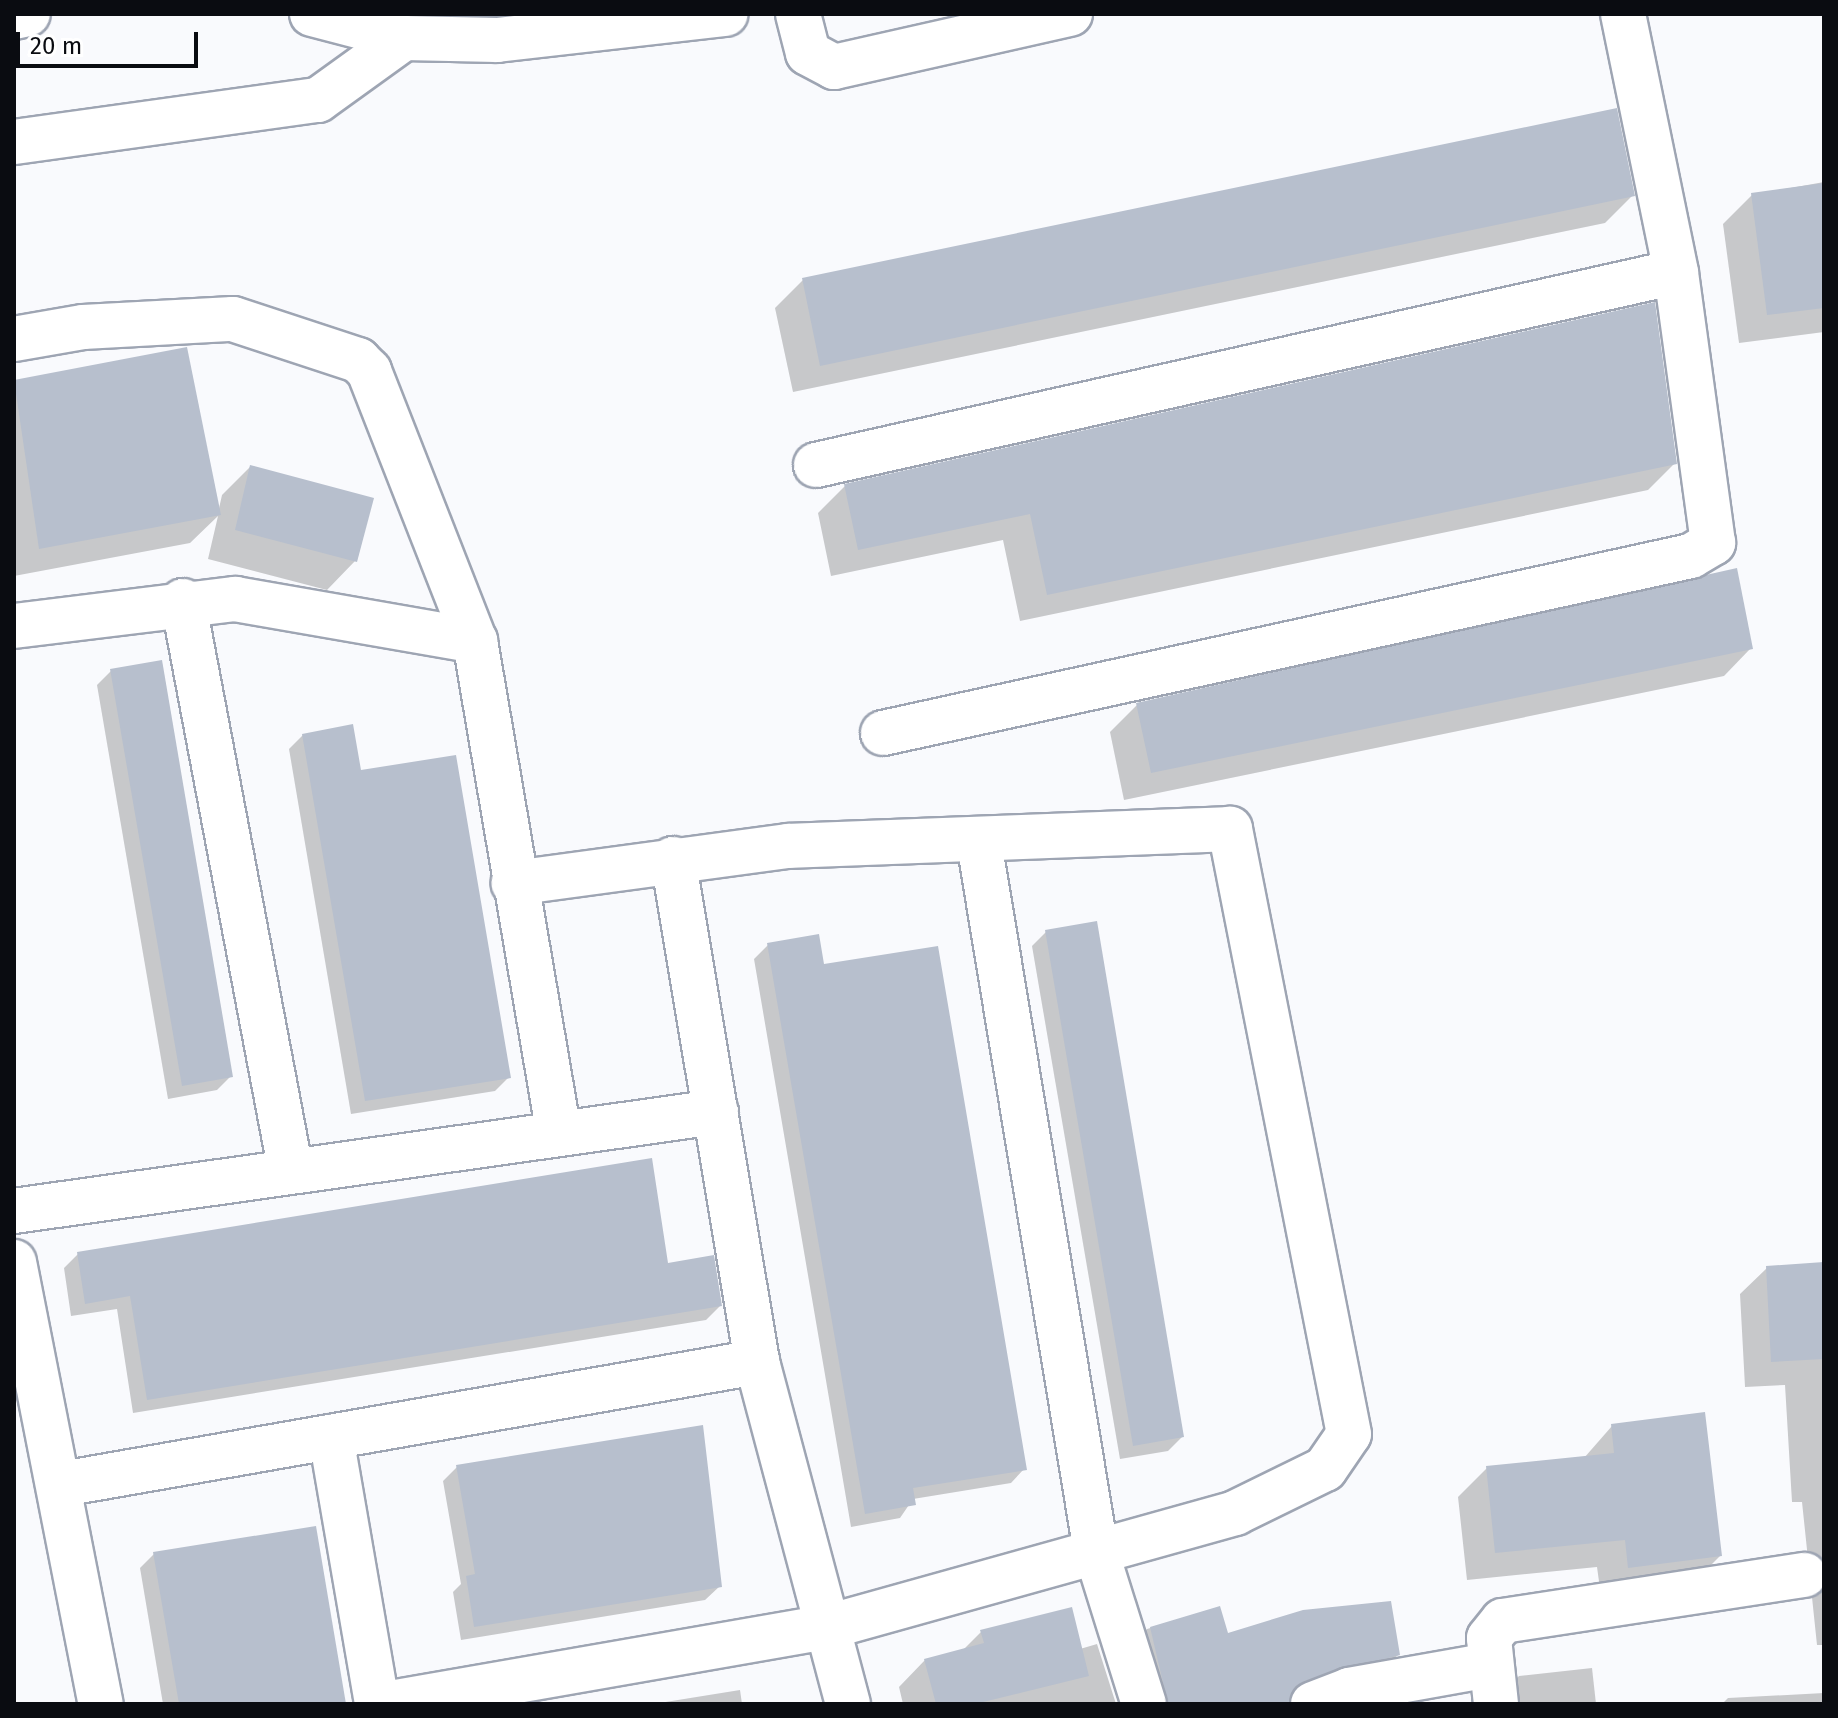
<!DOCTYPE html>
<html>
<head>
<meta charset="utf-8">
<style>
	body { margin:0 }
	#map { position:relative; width:1838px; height:1718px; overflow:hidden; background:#f9fafd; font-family:"Fira Sans",sans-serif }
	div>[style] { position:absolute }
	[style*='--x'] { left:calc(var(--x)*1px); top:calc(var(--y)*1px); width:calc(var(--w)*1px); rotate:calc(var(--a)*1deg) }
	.shadow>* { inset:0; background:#0003 }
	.building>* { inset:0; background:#b7bfcd }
	.roads { filter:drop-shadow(2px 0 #9ea5b3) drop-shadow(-2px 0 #9ea5b3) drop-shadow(0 2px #9ea5b3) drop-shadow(0 -2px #9ea5b3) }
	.minor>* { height:44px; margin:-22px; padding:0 22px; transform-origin:22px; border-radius:22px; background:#fff }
	.tertiary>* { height:44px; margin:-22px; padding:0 22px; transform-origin:22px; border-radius:22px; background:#fff }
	span { translate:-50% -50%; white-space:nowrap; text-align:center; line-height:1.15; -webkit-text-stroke:8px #fff; paint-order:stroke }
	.frame { position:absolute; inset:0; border:16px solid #0a0c11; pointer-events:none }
	.scale { position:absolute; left:16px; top:32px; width:182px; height:36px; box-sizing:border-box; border:4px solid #0a0c11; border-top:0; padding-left:10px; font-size:24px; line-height:28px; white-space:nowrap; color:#0a0c11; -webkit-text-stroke:6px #fff; paint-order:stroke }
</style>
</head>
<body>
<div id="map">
	<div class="shadow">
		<div style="clip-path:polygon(1824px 182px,1824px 332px,1739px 343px,1723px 224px,1752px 195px)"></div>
		<div style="clip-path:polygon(1633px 195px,1605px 223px,793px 392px,775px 308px,803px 280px)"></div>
		<div style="clip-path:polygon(14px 383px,218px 513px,222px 495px,250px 467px,355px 561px,327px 590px,208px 559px,218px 516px,190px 543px,14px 576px)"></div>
		<div style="clip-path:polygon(1675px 463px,1648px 490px,1020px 621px,1003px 540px,831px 576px,818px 513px,845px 486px)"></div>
		<div style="clip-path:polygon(1751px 648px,1724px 676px,1124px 800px,1110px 732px,1137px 705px)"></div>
		<div style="clip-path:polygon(111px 671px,231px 1076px,217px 1090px,168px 1099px,97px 685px)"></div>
		<div style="clip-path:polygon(303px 735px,360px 772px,509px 1077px,495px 1091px,351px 1114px,289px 749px)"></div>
		<div style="clip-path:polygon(1046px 932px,1182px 1437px,1168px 1451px,1120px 1459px,1032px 946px)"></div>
		<div style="clip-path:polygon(768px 945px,822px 966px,1024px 1469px,1011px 1483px,913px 1499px,900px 1518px,851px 1527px,754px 959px)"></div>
		<div style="clip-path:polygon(78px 1254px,667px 1265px,720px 1306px,706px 1320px,133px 1413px,117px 1309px,71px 1316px,64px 1268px)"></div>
		<div style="clip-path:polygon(1824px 1264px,1824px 1645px,1817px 1645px,1802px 1502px,1792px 1502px,1785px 1385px,1745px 1387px,1740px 1294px,1767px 1268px)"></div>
		<div style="clip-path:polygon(1612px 1426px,1720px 1556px,1692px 1584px,1601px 1596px,1597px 1567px,1467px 1580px,1458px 1497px,1487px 1468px,1584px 1458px)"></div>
		<div style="clip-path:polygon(457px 1467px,720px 1586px,705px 1600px,461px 1640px,453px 1592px,461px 1584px,443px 1481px)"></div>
		<div style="clip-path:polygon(154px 1554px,344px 1704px,163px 1704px,140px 1568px)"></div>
		<div style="clip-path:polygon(1219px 1608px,1227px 1635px,1398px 1655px,1371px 1681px,1262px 1704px,1134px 1704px,1121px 1656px,1147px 1629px)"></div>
		<div style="clip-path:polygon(981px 1632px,1080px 1649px,1097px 1644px,1116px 1704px,903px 1704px,899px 1687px,925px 1660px,962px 1651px)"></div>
		<div style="clip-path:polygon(1592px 1668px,1596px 1704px,1492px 1704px,1519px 1676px)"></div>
		<div style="clip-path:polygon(740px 1690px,742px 1704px,653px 1704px)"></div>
		<div style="clip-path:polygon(1824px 1693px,1824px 1704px,1722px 1704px,1728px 1698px)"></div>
	</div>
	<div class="building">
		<div style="clip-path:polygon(1617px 108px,1635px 196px,820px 366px,802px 278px)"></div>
		<div style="clip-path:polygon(1824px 183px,1824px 308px,1767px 315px,1751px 193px)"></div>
		<div style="clip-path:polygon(1655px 302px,1677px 464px,1047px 595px,1030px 514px,858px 550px,844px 484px)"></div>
		<div style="clip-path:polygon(187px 347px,221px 515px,39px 549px,14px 380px)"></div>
		<div style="clip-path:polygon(250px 465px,374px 498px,357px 562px,235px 530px)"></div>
		<div style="clip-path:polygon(1737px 568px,1753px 649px,1151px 773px,1136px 703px)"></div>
		<div style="clip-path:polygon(162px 660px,233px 1077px,182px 1086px,110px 669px)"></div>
		<div style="clip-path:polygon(353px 724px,361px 770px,456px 755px,511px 1078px,365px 1101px,302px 734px)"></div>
		<div style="clip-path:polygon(1097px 921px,1184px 1437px,1133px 1446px,1045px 930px)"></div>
		<div style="clip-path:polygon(819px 934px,824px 964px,938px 946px,1027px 1470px,913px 1488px,916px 1505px,865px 1514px,767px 943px)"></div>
		<div style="clip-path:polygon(652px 1158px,668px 1263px,714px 1255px,722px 1306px,147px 1400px,130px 1296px,85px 1304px,77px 1252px)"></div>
		<div style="clip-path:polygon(1824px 1262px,1824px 1359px,1771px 1362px,1766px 1266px)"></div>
		<div style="clip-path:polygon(1705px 1412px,1722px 1556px,1628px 1568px,1625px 1540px,1495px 1553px,1486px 1466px,1614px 1453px,1611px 1424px)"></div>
		<div style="clip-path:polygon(703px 1425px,722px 1587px,474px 1627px,466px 1576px,475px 1574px,456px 1465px)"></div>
		<div style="clip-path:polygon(316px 1526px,346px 1704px,179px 1704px,153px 1552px)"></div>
		<div style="clip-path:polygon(1391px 1601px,1400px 1655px,1304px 1681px,1289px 1704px,1168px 1704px,1150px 1627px,1220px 1606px,1228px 1633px,1303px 1610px)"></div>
		<div style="clip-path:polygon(1072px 1607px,1089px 1676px,975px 1704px,936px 1704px,924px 1659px,984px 1643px,980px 1630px)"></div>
	</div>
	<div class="roads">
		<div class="minor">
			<div style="--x:798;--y:14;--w:40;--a:75.6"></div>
			<div style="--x:808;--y:53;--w:30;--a:28"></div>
			<div style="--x:834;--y:67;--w:242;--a:-12.7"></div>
			<div style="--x:14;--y:142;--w:307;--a:-7.9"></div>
			<div style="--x:318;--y:100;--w:106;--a:-35.8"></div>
			<div style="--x:14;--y:339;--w:70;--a:-9.9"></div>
			<div style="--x:83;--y:327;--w:150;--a:-3.1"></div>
			<div style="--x:233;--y:319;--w:132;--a:18.2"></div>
			<div style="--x:358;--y:360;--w:16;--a:45"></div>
			<div style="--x:369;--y:371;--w:290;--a:68.6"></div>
			<div style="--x:475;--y:641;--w:500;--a:80.33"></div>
			<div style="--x:816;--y:465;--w:881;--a:-12.65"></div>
			<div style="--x:183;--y:601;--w:581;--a:79.29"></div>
			<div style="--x:14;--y:626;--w:223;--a:-7"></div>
			<div style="--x:235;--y:599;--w:244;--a:9.9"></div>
			<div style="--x:883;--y:733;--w:827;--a:-12.36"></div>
			<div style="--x:1691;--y:556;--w:26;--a:-31"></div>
			<div style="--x:1713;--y:543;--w:274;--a:-97.8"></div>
			<div style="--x:1676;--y:272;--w:263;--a:-101.6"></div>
			<div style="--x:979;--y:842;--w:719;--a:80.63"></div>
			<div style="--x:1096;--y:1551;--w:160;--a:72.6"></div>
			<div style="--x:673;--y:859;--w:510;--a:80.52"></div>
			<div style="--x:757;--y:1362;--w:354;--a:75.1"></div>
			<div style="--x:14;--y:1211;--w:709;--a:-8.03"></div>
			<div style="--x:14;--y:1262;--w:450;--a:78.9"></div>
			<div style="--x:331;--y:1437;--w:271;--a:80.2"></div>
			<div style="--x:62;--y:1484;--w:706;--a:-9.96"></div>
			<div style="--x:385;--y:1704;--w:453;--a:-9.9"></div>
			<div style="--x:831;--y:1626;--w:420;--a:-15.6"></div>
			<div style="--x:1235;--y:1513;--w:100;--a:-26.1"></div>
			<div style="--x:1325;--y:1469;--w:42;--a:-55.6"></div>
			<div style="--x:1349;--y:1434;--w:617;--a:-101.13"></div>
			<div style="--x:1230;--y:829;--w:442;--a:177.8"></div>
			<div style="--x:788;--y:846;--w:277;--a:172.3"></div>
			<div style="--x:1313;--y:1704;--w:39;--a:-21"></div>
			<div style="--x:1349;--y:1690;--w:142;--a:-10.1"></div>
			<div style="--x:1496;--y:1704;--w:66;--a:-96.1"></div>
			<div style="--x:1489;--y:1638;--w:22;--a:-51"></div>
			<div style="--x:1503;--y:1621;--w:305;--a:-8.7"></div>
		</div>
		<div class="tertiary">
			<div style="--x:312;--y:14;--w:95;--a:14.6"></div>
			<div style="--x:404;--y:38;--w:93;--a:1.2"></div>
			<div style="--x:497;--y:40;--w:230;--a:-6.5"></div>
			<div style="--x:14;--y:17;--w:14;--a:-12"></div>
		</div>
	</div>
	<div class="frame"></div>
	<div class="scale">20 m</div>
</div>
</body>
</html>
